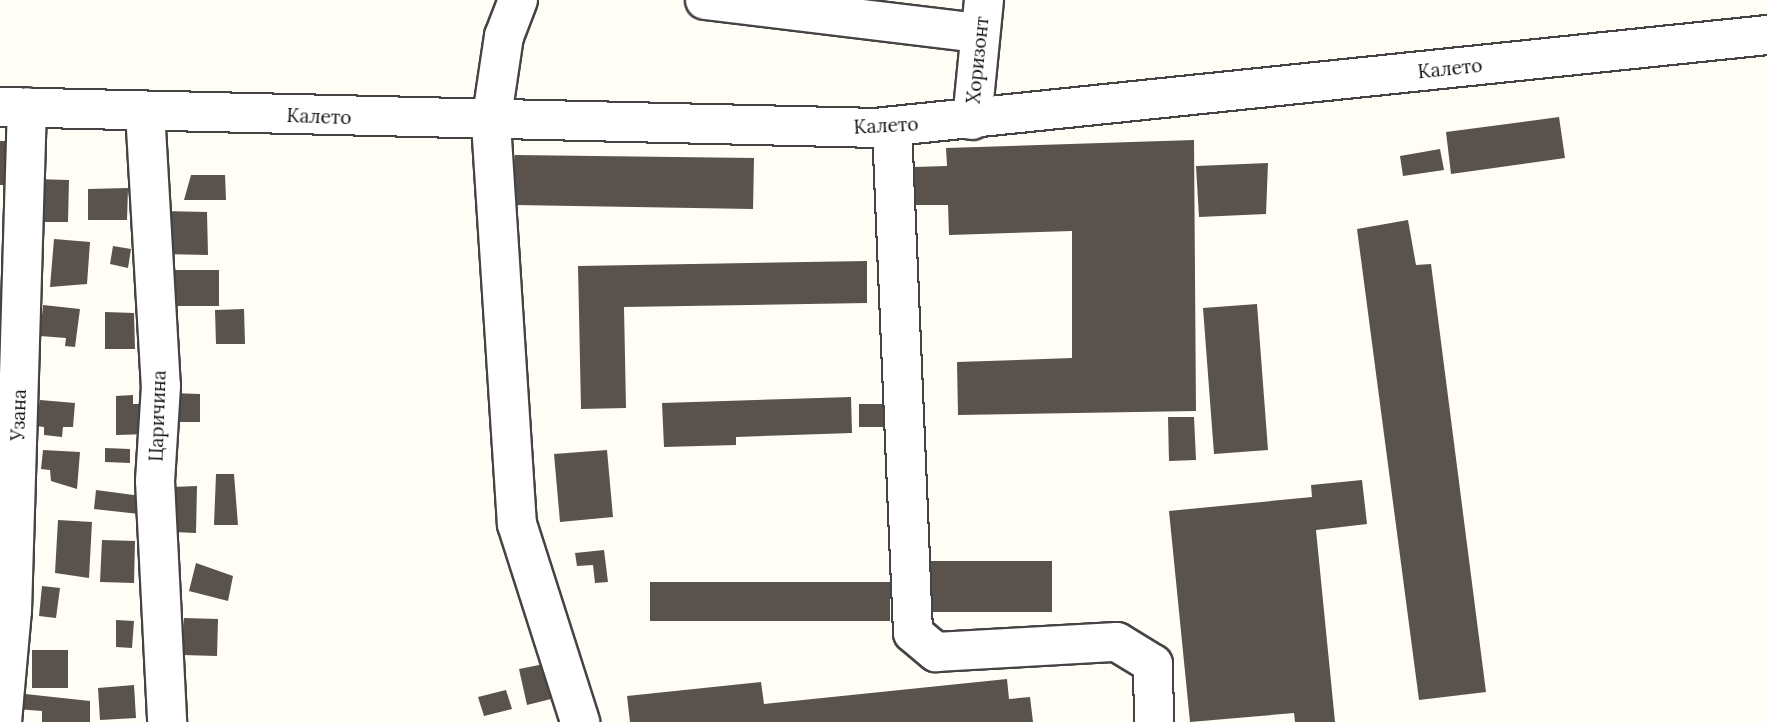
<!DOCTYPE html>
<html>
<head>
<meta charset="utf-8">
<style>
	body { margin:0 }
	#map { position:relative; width:1767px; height:722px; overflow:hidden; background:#fffdf5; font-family:Lora,serif }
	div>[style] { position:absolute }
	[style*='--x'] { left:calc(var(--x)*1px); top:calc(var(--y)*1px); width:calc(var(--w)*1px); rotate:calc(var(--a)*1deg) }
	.building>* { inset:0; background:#5a524d }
	.roads { filter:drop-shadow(2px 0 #444) drop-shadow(-2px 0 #444) drop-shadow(0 2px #444) drop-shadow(0 -2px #444) }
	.minor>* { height:38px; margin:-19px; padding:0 19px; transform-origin:19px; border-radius:19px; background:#fff }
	span { translate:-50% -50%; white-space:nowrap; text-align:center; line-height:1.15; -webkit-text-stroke:7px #fff; paint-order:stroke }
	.street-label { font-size:19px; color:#111 }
</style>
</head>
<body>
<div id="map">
	<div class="building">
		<div style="clip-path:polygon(1559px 117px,1565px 158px,1451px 174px,1446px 132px)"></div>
		<div style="clip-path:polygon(1194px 140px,1196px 411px,958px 415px,957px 362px,1072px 358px,1072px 231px,949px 235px,948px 205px,915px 205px,914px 167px,947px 166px,946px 148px)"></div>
		<div style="clip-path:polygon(0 141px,9px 141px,9px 185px,0 185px)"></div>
		<div style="clip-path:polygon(1440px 149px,1444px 170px,1403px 176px,1400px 156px)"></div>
		<div style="clip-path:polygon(515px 155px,754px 158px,753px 209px,515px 205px)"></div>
		<div style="clip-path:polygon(1268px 163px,1266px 214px,1199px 217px,1196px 166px)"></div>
		<div style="clip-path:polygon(191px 175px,225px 175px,226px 200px,184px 200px)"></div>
		<div style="clip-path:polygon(34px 179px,69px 180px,68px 222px,34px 222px)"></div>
		<div style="clip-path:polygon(128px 188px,127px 220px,88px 220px,88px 189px)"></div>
		<div style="clip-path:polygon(163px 211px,207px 212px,208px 255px,162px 254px)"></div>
		<div style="clip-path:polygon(1408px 220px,1416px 265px,1431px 264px,1486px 692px,1419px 700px,1357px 229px)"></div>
		<div style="clip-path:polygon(54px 239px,90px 242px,87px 284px,50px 287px)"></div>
		<div style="clip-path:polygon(113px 246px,131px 249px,128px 268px,110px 264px)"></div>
		<div style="clip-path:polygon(867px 261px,867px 303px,624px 307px,626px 408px,581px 409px,578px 266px)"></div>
		<div style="clip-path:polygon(170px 270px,219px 270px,219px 306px,170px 306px)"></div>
		<div style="clip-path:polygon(1257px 304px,1268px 450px,1214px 454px,1203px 308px)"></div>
		<div style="clip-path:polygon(43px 305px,80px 309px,75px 347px,65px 346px,66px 338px,40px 336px)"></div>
		<div style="clip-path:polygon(244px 309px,245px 344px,216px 344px,215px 310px)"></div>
		<div style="clip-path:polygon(105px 312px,134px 313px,135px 349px,105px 349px)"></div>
		<div style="clip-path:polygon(171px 393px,200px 394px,200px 422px,177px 422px)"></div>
		<div style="clip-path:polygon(133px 395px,133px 404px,149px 404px,150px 434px,116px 435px,116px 396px)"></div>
		<div style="clip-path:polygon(851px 397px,852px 433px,736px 437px,736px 445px,664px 447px,662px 403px)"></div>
		<div style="clip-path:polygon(40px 400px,75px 403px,73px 427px,63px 427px,62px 437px,44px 435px,44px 427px,36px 426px)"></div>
		<div style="clip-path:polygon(859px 404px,883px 404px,883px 427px,859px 427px)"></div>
		<div style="clip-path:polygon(1168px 417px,1194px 417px,1196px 460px,1169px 461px)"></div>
		<div style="clip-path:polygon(105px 448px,130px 449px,130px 463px,105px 462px)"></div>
		<div style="clip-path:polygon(43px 450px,80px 452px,77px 489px,51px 481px,50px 470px,41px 469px)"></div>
		<div style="clip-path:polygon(607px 450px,613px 517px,560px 522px,554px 454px)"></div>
		<div style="clip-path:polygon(216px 474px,234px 474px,238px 525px,214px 525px)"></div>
		<div style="clip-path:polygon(1362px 480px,1367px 524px,1316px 530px,1335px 722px,1295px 722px,1294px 713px,1190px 722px,1169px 511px,1312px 497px,1311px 485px)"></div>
		<div style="clip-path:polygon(197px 486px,196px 533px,173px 532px,173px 487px)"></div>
		<div style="clip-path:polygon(96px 490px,141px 496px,139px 514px,94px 509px)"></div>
		<div style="clip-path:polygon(58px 520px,92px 522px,89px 578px,55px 573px)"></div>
		<div style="clip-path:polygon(102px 540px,135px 541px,134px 583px,100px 582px)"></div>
		<div style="clip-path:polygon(604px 550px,608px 582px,595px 583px,593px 565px,577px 566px,575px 553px)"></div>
		<div style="clip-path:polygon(928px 561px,1052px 561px,1052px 612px,928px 612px)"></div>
		<div style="clip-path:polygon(196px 563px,233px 576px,228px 601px,189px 591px)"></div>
		<div style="clip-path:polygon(650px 582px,890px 582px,890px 621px,650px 621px)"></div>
		<div style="clip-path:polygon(42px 586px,60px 588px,56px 618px,39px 616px)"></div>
		<div style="clip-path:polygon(184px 618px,218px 619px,217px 656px,183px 655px)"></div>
		<div style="clip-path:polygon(116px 620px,134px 621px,132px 648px,116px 647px)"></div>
		<div style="clip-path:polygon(32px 650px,68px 650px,68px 688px,32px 688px)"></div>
		<div style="clip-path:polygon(544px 664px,551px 699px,527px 705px,519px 669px)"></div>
		<div style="clip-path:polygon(1007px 679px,1009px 699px,1030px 697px,1033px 722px,630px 722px,627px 696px,761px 682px,764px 704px)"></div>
		<div style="clip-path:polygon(134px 685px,136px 718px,100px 720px,98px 688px)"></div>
		<div style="clip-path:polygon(506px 690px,512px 709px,484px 716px,478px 697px)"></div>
		<div style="clip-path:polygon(16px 693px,90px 701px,90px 722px,42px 722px,42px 711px,17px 709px)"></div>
	</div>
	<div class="roads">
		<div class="minor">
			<div style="--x:518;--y:0;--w:39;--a:111"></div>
			<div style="--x:504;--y:36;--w:88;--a:98.5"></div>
			<div style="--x:491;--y:123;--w:402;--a:86.3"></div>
			<div style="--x:517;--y:524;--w:208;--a:72.3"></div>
			<div style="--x:705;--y:0;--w:276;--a:6.9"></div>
			<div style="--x:0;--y:107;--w:875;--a:1.37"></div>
			<div style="--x:875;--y:128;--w:897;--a:-5.95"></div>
			<div style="--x:145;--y:111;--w:275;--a:86.7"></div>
			<div style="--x:161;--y:386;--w:95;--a:93.6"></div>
			<div style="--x:155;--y:481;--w:241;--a:87.1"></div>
			<div style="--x:972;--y:120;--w:121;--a:-84.3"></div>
			<div style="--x:892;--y:127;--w:506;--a:87.62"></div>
			<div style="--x:913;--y:633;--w:30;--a:40"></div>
			<div style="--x:936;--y:652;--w:181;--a:-3.2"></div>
			<div style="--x:1117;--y:642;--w:42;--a:31.4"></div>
			<div style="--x:1153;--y:664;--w:58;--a:89"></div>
			<div style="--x:2;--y:722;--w:111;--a:-84.9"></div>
			<div style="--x:12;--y:611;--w:504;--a:-88.3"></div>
		</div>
	</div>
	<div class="street-label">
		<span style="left:978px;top:60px;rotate:-84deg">Хоризонт</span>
		<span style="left:1450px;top:69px;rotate:-6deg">Калето</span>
		<span style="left:319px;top:117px;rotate:2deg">Калето</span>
		<span style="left:886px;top:126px;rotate:-3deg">Калето</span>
		<span style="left:19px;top:415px;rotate:-88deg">Узана</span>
		<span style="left:158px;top:416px;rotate:-88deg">Царичина</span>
	</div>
</div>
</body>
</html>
